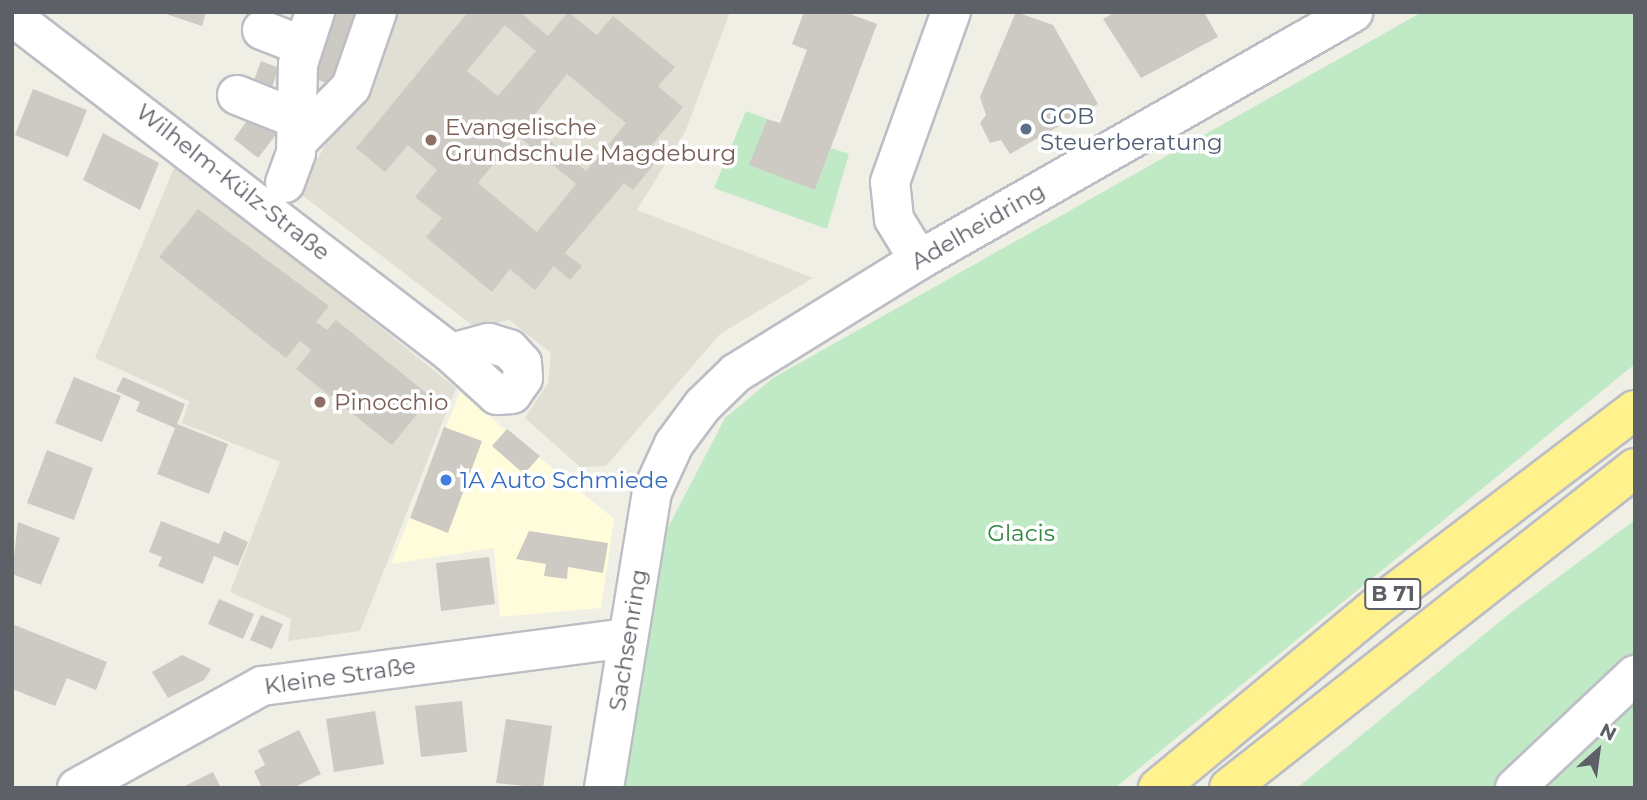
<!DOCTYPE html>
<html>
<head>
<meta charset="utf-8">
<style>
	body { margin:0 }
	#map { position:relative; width:1647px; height:800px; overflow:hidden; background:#f0efe5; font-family:Montserrat,sans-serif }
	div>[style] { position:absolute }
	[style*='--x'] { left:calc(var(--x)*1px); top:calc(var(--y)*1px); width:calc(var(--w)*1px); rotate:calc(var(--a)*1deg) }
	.commercial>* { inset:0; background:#fffcdb }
	.education>* { inset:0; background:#e1dfd4 }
	.green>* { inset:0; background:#c0eac6 }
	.building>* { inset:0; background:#cccac2 }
	.roads { filter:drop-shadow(2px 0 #bdbec5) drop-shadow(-2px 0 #bdbec5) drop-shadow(0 2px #bdbec5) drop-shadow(0 -2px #bdbec5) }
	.minor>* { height:38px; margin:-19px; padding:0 19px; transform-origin:19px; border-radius:19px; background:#fff }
	.highway>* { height:38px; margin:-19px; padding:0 19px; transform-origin:19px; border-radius:19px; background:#fff28d }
	.dots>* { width:19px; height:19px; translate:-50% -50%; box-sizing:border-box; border:4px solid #fff; border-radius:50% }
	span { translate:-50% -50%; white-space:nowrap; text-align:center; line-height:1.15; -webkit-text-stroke:7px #fff; paint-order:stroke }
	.shield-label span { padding:2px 5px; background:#fff; border:2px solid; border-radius:5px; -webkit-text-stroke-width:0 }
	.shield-label { font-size:21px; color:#5d6067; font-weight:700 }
	.service-label { font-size:23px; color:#4e5e75 }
	.left { translate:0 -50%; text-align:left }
	.education-label { font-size:23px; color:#785e54 }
	.street-label { font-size:23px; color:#5d6067 }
	.shop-label { font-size:23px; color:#366cbe }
	.park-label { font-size:23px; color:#2e853e }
	.frame { position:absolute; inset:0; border:14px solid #5d6067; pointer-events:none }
	.north { position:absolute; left:1563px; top:716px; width:70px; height:70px; -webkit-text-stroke:5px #fff; paint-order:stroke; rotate:28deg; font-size:19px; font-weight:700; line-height:28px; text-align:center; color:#5d6067 }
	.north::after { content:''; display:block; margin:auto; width:24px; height:32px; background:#5d6067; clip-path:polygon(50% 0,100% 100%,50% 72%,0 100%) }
</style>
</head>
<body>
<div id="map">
	<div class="commercial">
		<div style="clip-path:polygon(460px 392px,614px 519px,601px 608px,500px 617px,494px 548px,391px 564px)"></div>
	</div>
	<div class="education">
		<div style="clip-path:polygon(386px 12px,730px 12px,686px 130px,637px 210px,813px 278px,720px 334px,606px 466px,580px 467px,525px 418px,548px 383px,551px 353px,509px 320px,476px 328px,298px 192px,364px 79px)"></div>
		<div style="clip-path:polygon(176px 163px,456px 388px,360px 631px,288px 641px,291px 619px,230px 592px,280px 462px,182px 423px,189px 401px,95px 358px)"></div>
	</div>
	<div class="green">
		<div style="clip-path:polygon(1422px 12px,1635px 12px,1635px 364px,1115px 788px,622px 788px,662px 539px,725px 418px,773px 378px)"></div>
		<div style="clip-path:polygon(746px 111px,767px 119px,750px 165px,815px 190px,831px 148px,849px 154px,827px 229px,714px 188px)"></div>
		<div style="clip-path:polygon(1635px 520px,1635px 788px,1297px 788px,1509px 614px)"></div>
	</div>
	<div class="building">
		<div style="clip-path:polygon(160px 12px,206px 12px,202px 26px)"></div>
		<div style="clip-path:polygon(325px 12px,366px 12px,341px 88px,303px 75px)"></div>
		<div style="clip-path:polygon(evenodd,468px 12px,520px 12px,548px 36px,568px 12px,597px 35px,613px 16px,675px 67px,658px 86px,683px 107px,644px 155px,654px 164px,633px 190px,624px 183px,565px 253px,582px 266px,570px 280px,554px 266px,535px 290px,510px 269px,492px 292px,426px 237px,442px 218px,415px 197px,437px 170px,408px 145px,385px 172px,356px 148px,468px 12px,505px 25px,536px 51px,498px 96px,467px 71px,505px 25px,468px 12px,567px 74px,626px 123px,586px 171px,528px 123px,567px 74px,468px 12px,517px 135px,576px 184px,537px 232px,478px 183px,517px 135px)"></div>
		<div style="clip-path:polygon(804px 12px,845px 12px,877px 24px,815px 190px,749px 165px,767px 119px,780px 123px,805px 55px,807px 50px,792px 44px)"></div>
		<div style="clip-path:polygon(1016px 12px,1053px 25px,1098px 104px,1010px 154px,1001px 140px,990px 143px,980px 123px,986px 115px,980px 97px)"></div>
		<div style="clip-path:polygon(1115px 12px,1204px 12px,1218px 37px,1141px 78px,1103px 19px)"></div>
		<div style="clip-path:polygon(261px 61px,279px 68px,271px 90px,253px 83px)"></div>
		<div style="clip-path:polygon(33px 89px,87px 110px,68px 157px,15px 135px)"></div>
		<div style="clip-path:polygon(256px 108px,282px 127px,258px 158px,234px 139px)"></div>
		<div style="clip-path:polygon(103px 133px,159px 163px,140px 210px,83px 180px)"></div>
		<div style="clip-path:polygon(198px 209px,329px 306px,316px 322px,327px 330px,336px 320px,431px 397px,392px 445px,296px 369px,311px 350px,300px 341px,286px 358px,159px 257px)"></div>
		<div style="clip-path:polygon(74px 377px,121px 396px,102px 442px,55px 423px)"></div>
		<div style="clip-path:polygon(123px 377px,185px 404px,177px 424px,228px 444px,209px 494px,157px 474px,175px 428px,136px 411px,140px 402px,116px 391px)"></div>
		<div style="clip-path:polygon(444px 427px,482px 441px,448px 533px,410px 518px)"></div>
		<div style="clip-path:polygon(507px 429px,540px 456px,524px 474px,492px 446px)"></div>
		<div style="clip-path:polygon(47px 450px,93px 468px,74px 520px,27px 503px)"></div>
		<div style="clip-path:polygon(161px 521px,219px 544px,224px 531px,248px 542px,238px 566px,214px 556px,203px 584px,158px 566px,162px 557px,149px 552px)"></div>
		<div style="clip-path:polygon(18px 522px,60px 538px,41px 585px,12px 574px)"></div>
		<div style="clip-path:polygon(529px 531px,608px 543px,603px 573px,568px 567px,567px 579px,544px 576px,546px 564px,516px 559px)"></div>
		<div style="clip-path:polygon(489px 557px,495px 604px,441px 611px,436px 563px)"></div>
		<div style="clip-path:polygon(219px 599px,254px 614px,243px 639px,208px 624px)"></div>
		<div style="clip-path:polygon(261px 615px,283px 624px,272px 649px,250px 640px)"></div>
		<div style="clip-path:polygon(12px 624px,107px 662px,96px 690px,67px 678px,55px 706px,12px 689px)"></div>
		<div style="clip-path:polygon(182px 655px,211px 669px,204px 680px,168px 698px,152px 672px)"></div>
		<div style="clip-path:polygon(462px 701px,467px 752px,421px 757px,415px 706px)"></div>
		<div style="clip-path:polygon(375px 711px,384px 764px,334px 772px,326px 719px)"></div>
		<div style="clip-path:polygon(506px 719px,552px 726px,543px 788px,496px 783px)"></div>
		<div style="clip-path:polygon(299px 730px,321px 774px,293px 788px,262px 788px,254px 771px,265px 765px,258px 750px)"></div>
		<div style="clip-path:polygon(213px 772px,221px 788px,181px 788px)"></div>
	</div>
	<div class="roads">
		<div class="minor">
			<div style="--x:12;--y:16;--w:553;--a:37.51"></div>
			<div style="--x:262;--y:30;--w:44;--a:21.3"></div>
			<div style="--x:237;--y:95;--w:65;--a:21.8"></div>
			<div style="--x:297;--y:142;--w:77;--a:-45.5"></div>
			<div style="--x:351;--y:87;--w:79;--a:-70.9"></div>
			<div style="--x:285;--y:183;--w:32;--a:-70"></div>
			<div style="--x:296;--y:153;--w:89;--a:-88.7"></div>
			<div style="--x:298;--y:64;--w:55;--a:-71.9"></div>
			<div style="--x:919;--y:260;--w:48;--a:-121.4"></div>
			<div style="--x:894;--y:219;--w:37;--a:-96"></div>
			<div style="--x:890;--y:182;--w:181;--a:-70.3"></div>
			<div style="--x:489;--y:343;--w:21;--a:17"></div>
			<div style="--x:509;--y:349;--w:19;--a:47"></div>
			<div style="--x:522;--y:363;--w:15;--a:86"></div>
			<div style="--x:523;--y:378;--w:19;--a:125"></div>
			<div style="--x:512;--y:394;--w:15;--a:176"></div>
			<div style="--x:497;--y:395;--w:62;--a:-137.6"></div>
			<div style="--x:451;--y:353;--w:39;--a:-15"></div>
			<div style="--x:77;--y:788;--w:211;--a:-28.9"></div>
			<div style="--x:262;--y:686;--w:369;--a:-7.5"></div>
			<div style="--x:604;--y:788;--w:300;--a:-80.8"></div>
			<div style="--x:652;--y:492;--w:53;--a:-65.4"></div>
			<div style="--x:674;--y:444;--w:49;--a:-53.4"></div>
			<div style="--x:703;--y:405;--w:46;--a:-44.1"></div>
			<div style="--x:736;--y:373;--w:215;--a:-31.7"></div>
			<div style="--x:919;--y:260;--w:500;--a:-29.7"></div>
			<div style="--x:1515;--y:788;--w:165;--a:-43.3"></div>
		</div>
		<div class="highway">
			<div style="--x:1158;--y:788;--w:283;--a:-39.7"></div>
			<div style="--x:1376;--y:607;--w:325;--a:-37.3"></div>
			<div style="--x:1229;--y:788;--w:517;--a:-38.24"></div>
		</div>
	</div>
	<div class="dots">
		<div style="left:1026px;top:129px;background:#5c6f8a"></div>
		<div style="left:431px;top:140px;background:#8d6e63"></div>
		<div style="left:320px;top:402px;background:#8d6e63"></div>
		<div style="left:446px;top:480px;background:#3f7fe0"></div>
	</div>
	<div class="shield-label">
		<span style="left:1393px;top:594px">B 71</span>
	</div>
	<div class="service-label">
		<span class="left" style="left:1040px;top:129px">GOB<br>Steuerberatung</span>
	</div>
	<div class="education-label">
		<span class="left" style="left:445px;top:140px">Evangelische<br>Grundschule Magdeburg</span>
		<span class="left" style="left:334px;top:402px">Pinocchio</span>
	</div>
	<div class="street-label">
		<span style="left:233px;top:182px;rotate:38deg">Wilhelm-Külz-Straße</span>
		<span style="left:978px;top:226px;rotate:-30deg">Adelheidring</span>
		<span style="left:628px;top:640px;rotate:-81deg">Sachsenring</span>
		<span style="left:340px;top:676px;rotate:-8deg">Kleine Straße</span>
	</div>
	<div class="shop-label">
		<span class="left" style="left:460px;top:480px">1A Auto Schmiede</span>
	</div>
	<div class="park-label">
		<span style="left:1021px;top:533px">Glacis</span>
	</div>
	<div class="frame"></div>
	<div class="north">N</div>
</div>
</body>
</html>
